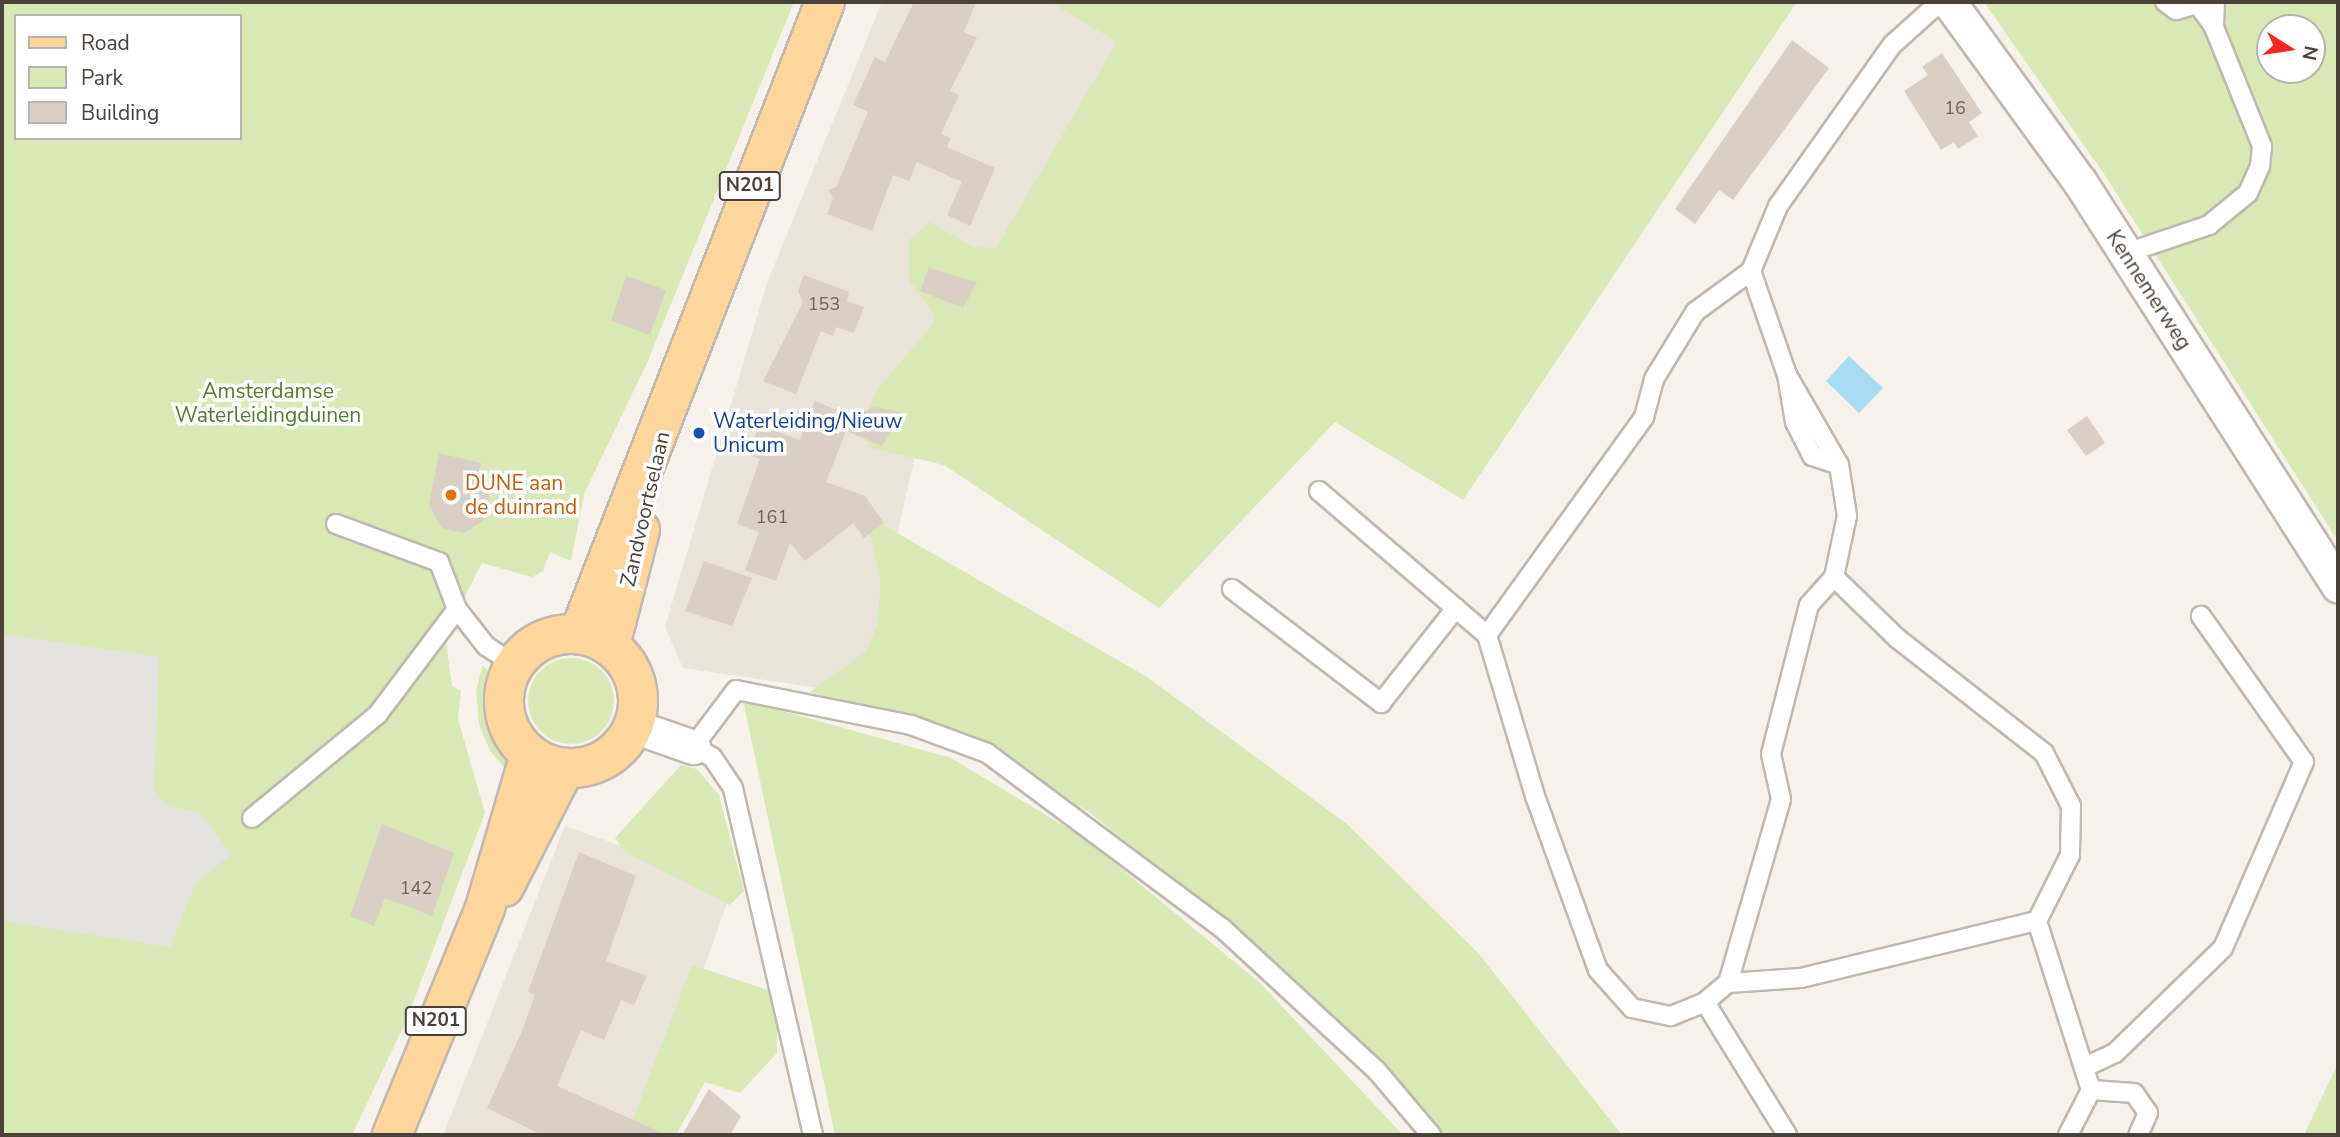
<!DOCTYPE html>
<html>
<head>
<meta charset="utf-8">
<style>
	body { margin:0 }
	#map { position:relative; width:2340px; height:1137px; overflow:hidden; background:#f6f1eb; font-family:"Nunito Sans",sans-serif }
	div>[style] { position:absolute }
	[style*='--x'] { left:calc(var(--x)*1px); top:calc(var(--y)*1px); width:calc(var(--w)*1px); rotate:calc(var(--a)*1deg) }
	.residential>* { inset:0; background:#e9e3d9 }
	.green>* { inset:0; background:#d8e9b5 }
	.round { border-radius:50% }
	.parking>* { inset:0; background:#e4e2df }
	.water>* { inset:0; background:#a9dcf1 }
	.building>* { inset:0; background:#dacfc4 }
	.roads { filter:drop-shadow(2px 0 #c1b8ae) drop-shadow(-2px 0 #c1b8ae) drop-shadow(0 2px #c1b8ae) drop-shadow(0 -2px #c1b8ae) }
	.lane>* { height:18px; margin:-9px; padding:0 9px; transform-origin:9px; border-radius:9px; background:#fff }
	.street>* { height:33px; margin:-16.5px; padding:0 16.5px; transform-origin:16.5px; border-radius:16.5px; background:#fff }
	.primary>* { height:38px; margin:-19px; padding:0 19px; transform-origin:19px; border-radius:19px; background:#fed69c }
	.primary>.ring { margin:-19px; padding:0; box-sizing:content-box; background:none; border:38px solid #fed69c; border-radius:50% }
	.dots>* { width:19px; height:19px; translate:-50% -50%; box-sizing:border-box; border:4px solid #fff; border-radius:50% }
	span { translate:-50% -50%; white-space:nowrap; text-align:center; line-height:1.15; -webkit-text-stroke:7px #fff; paint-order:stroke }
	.number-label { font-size:18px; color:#6e645c }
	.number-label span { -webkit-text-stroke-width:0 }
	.shield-label span { padding:2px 5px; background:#fff; border:2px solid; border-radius:5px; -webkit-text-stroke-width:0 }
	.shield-label { font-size:19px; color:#4a4139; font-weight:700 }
	.street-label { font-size:21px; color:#4a4139 }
	.park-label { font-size:21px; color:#547d2b }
	.transit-label { font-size:21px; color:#164399 }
	.left { translate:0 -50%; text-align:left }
	.food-label { font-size:21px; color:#c56008 }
	.frame { position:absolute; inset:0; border:4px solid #4a4139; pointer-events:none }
	.legend { position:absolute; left:14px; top:14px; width:228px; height:126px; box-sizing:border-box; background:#fff; border:2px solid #b7b3b0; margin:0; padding:9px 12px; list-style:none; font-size:21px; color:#4a4139 }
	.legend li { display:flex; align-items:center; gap:14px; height:35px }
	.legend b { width:35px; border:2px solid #b7b3b0 }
	.north { position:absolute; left:2256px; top:14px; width:70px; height:70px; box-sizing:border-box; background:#fff; border:2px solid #b7b3b0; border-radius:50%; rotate:102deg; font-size:19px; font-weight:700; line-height:28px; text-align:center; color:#4a4139 }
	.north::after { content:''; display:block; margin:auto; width:24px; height:32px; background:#f9261f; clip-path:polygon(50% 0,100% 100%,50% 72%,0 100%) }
</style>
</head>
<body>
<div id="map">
	<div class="residential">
		<div style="clip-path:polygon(882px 2px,1196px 2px,917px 447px,861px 694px,683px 668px,665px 627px,767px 283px)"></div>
		<div style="clip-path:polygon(565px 826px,733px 886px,645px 1135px,443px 1135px)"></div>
	</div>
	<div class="green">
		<div style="clip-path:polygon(evenodd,2px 2px,794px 2px,647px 363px,584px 494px,571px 561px,550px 552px,543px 571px,532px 577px,482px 563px,445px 635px,452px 686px,461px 691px,458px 719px,485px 813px,406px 1021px,352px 1135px,2px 1135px,2px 2px,16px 16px,240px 16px,240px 138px,16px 138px,16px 16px)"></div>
		<div style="clip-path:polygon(1050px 2px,1797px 2px,1463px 500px,1335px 422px,1159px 608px,944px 465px,872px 448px,857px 431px,878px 389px,932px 325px,934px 314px,909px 280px,909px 240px,930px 222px,973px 247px,996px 248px,1117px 42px)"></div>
		<div style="clip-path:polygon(evenodd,1984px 2px,2338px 2px,2338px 541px,2104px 174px,1984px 2px,2270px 28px,2312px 28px,2312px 70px,2270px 70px,2270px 28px)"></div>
		<div style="clip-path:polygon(866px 515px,1147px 677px,1347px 824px,1479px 954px,1622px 1135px,1433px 1135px,1271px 959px,1088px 811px,924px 723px,810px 692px,866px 651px,877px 625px,881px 583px)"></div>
		<div class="round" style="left:528px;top:658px;width:86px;height:86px"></div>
		<div style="clip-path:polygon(483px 665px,494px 678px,495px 715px,513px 762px,510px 774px,490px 751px,479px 724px,476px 690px)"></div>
		<div style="clip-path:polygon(743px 700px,951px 758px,1084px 838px,1260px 983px,1403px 1135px,835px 1135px)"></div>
		<div style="clip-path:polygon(681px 765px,697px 769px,719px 795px,744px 891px,730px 905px,624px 851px,615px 838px)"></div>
		<div style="clip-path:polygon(692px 965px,777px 993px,777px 1053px,740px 1093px,705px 1082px,676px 1135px,627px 1135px)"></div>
		<div style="clip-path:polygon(2338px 1063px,2338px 1135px,2304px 1135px)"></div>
	</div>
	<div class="parking">
		<div style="clip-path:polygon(2px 634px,159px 657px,154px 789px,168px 806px,200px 813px,231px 854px,195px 884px,170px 947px,2px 921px)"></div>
	</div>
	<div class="water">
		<div style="clip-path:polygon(1849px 356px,1883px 388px,1859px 413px,1826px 381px)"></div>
	</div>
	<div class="building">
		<div style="clip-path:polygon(914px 2px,976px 2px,964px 32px,977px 38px,950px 91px,959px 95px,941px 134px,951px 138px,947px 147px,995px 168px,970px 226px,947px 215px,962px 182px,917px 162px,909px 181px,893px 175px,872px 231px,827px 214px,833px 198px,828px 190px,836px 187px,868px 112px,853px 105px,875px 57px,885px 62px)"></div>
		<div style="clip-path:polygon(1792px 40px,1829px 68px,1733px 200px,1719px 190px,1695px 224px,1675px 209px)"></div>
		<div style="clip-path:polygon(1942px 53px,1982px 113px,1969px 122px,1978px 136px,1958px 149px,1954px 142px,1941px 150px,1904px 91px,1928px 75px,1922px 67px)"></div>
		<div style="clip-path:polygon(929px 268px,977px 282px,963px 308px,920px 291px)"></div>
		<div style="clip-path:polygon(804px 275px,849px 292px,847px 301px,864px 307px,854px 333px,836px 327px,833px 336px,821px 331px,796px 394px,763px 381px,803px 302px,798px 291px)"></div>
		<div style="clip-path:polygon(626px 276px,666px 290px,650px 335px,611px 321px)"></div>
		<div style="clip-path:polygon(815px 401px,851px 416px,876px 407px,901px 412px,882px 446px,846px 431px,826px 482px,865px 496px,884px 523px,864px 538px,853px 523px,805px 561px,790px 543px,776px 581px,745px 570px,759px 532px,737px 524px,760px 459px,748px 455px,759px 425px,800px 440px)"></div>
		<div style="clip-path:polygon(2087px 416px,2105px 443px,2086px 456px,2067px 430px)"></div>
		<div style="clip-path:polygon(439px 453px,481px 463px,478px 474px,490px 497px,484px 520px,464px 533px,442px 528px,429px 505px)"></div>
		<div style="clip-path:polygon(704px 561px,752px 578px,732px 626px,685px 611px)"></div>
		<div style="clip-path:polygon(382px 824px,454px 853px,432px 916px,385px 898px,374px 926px,350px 916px)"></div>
		<div style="clip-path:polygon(579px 852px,636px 876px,606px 961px,647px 976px,634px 1005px,621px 1000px,604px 1040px,581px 1030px,557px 1086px,667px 1135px,542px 1135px,487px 1108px,522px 1031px,535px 995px,528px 992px)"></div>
		<div style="clip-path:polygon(709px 1089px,741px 1116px,730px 1135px,682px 1135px)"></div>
	</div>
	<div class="roads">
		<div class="lane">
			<div style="--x:2165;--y:2;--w:14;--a:36"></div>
			<div style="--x:2176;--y:10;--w:22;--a:-16"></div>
			<div style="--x:2196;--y:2;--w:31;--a:54"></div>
			<div style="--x:2214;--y:27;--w:25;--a:-88"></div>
			<div style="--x:2126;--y:253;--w:88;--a:-18.6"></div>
			<div style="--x:2209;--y:225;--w:50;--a:-39.4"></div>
			<div style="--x:2248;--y:193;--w:30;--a:-66"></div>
			<div style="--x:2260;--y:166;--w:20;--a:-84"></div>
			<div style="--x:2262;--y:146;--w:128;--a:-112"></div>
			<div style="--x:1751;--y:271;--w:110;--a:70.9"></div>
			<div style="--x:1787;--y:375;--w:48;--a:80.3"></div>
			<div style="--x:1795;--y:422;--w:38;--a:63"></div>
			<div style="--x:1812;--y:456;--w:28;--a:18"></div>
			<div style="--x:1319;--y:491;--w:221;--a:40.6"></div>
			<div style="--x:1487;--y:635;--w:168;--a:73.4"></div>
			<div style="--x:1535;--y:796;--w:185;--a:70.1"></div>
			<div style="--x:1598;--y:970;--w:51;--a:48.2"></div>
			<div style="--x:1632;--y:1008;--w:40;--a:12"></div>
			<div style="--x:1671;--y:1016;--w:37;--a:-22"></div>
			<div style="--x:1705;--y:1002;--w:30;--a:-40"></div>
			<div style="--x:1728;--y:983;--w:73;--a:-3.9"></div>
			<div style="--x:1801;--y:978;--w:243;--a:-13.6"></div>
			<div style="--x:336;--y:524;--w:110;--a:20.3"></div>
			<div style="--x:439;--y:562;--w:50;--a:69"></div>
			<div style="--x:457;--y:609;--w:47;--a:51.9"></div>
			<div style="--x:486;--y:646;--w:35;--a:33"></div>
			<div style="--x:1834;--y:577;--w:89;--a:44.1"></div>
			<div style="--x:1898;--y:639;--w:185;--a:38"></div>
			<div style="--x:2044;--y:753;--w:59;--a:63"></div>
			<div style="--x:2071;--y:806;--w:49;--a:91.2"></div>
			<div style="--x:2070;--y:855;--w:74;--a:116.6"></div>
			<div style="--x:2037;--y:921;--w:177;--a:72.3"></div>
			<div style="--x:2091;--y:1090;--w:51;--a:117.1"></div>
			<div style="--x:1232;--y:589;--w:188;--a:37.4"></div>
			<div style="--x:1381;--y:703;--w:121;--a:-51.7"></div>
			<div style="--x:1487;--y:635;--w:269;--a:-54.2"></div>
			<div style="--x:1644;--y:417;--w:39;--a:-75"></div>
			<div style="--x:1654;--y:379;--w:79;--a:-58.5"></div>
			<div style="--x:1695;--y:312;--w:69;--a:-36.2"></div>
			<div style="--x:1751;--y:271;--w:70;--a:-67.4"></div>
			<div style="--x:1778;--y:206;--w:197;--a:-54.7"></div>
			<div style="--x:1892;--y:45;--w:64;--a:-41.9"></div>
			<div style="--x:252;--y:818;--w:163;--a:-39.5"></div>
			<div style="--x:378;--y:714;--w:131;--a:-53"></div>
			<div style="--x:1728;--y:983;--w:191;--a:-73.9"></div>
			<div style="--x:1781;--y:799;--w:46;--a:-102.5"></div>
			<div style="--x:1771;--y:754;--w:154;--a:-75.7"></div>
			<div style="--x:1809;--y:605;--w:38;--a:-48"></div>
			<div style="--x:1834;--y:577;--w:62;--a:-78"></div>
			<div style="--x:1847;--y:516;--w:52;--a:-98.9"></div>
			<div style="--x:1839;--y:465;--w:104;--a:-120"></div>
			<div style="--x:1705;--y:1002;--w:156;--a:58.3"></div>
			<div style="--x:2087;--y:1066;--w:31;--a:-25"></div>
			<div style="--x:2115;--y:1053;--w:151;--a:-44.2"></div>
			<div style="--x:2223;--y:948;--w:203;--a:-66.5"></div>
			<div style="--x:2304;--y:762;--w:179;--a:-125.2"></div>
			<div style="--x:2091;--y:1090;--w:43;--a:4"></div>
			<div style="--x:2134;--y:1093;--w:24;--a:55"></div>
			<div style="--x:2148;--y:1113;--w:24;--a:114"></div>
			<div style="--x:813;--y:1135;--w:356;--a:-103"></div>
			<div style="--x:733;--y:788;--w:37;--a:-124"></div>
			<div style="--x:712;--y:757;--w:21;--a:-152"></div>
			<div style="--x:693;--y:747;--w:71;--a:-53"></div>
			<div style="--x:736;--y:690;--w:178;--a:11.3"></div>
			<div style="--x:911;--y:725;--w:81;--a:20.2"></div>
			<div style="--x:987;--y:753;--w:293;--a:36.7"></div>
			<div style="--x:1222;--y:928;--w:211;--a:42.7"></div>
			<div style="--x:1377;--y:1071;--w:84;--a:49.8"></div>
		</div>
		<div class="street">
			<div style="--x:1949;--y:2;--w:223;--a:54"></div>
			<div style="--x:2080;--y:182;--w:479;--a:57.4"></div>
			<div style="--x:633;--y:726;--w:64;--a:19.3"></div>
		</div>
		<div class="primary">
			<div style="--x:579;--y:634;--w:678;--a:-68.73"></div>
			<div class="ring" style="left:504px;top:634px;width:96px;height:96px"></div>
			<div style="--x:610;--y:646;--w:120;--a:-75.5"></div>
			<div style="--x:504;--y:887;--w:134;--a:-62.9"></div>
			<div style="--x:392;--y:1135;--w:245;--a:-67.7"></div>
			<div style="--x:485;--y:908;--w:160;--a:-73.7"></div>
		</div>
	</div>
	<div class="dots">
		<div style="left:699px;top:433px;background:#1a4fb4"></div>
		<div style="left:451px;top:495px;background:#e8710a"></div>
	</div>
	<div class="number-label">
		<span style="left:1955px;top:108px">16</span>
		<span style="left:824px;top:304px">153</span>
		<span style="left:772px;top:517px">161</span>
		<span style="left:416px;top:888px">142</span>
	</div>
	<div class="shield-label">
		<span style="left:750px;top:186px">N201</span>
		<span style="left:436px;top:1021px">N201</span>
	</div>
	<div class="street-label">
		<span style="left:2149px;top:290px;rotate:57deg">Kennemerweg</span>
		<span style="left:645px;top:509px;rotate:-77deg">Zandvoortselaan</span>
	</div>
	<div class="park-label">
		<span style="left:268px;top:403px">Amsterdamse<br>Waterleidingduinen</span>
	</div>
	<div class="transit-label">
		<span class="left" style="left:713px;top:433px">Waterleiding/Nieuw<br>Unicum</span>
	</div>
	<div class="food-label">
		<span class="left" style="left:465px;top:495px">DUNE aan<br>de duinrand</span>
	</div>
	<div class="frame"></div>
	<ul class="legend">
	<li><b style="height:9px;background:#fed69c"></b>Road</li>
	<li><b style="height:19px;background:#d8e9b5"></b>Park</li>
	<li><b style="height:19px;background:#dacfc4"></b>Building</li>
	</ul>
	<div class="north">N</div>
</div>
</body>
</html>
